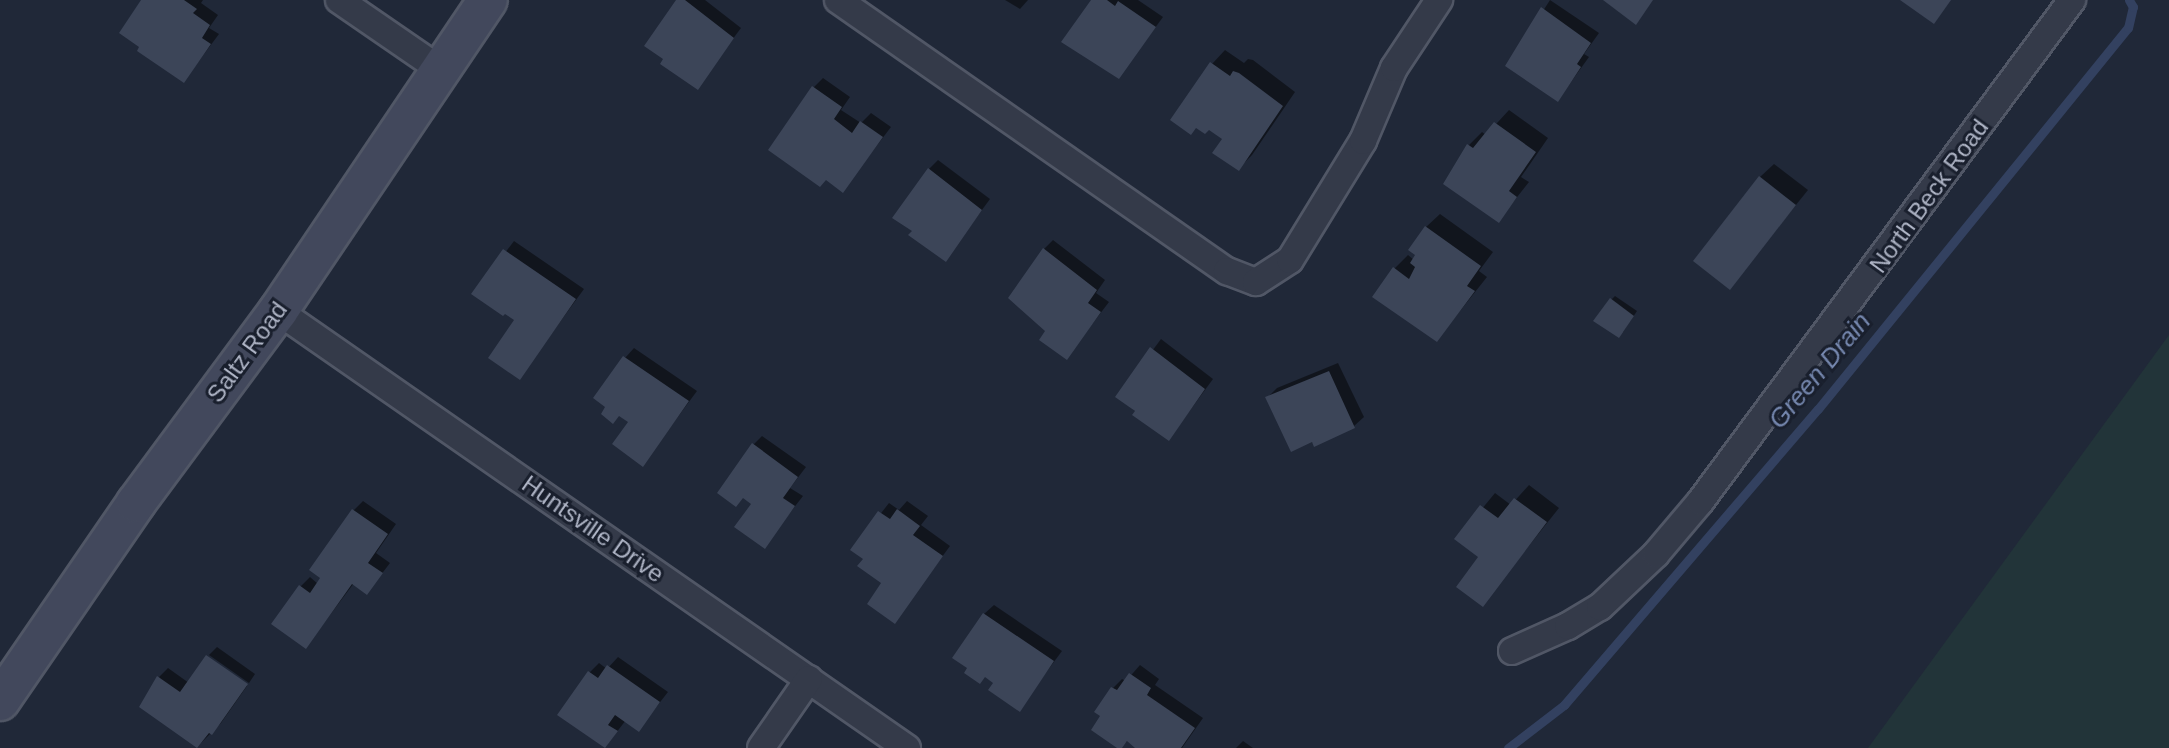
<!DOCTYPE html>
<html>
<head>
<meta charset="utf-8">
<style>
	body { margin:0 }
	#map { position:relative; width:2169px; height:748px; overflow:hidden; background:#202838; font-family:Arial,sans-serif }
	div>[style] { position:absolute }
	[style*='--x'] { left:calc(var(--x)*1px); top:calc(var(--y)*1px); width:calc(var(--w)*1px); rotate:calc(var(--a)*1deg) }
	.green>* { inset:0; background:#223439 }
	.shadow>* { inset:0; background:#0007 }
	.stream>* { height:9px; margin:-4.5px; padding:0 4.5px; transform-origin:4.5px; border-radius:4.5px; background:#334160 }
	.building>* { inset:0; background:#3c4558 }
	.roads { filter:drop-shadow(2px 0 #515766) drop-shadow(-2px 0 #515766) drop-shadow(0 2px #515766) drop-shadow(0 -2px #515766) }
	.street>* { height:26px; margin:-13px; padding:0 13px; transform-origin:13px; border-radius:13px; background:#343a49 }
	.secondary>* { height:38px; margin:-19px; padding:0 19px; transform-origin:19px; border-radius:19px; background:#42485c }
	span { translate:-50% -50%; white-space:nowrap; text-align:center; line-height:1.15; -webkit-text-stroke:6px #191f2d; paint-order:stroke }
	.street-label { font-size:24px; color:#aeb4c5 }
	.water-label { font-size:26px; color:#7587ae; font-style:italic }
</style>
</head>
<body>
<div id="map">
	<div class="green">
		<div style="clip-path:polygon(2169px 335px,2169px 748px,1868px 748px)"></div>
	</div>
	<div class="shadow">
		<div style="clip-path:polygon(144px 0,203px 0,201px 3px,218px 15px,209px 28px,219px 34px,184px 81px)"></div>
		<div style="clip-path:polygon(679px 0,705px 0,741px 28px,697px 87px)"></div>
		<div style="clip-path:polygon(1005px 0,1028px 0,1020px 9px)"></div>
		<div style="clip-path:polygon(1093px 0,1138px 0,1163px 17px,1119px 77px)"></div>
		<div style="clip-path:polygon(1550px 0,1599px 33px,1584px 54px,1589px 57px,1558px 100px,1508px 66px)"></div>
		<div style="clip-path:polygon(1225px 50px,1244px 63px,1248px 59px,1253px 60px,1295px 92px,1252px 155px,1238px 169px,1225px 139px,1212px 64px)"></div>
		<div style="clip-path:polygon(823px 78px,850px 97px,841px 110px,861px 123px,871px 113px,891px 127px,843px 190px,814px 87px)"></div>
		<div style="clip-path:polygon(1509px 110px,1548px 138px,1521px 177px,1529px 182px,1499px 220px,1469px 145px,1482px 132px,1486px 135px)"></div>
		<div style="clip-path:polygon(938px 160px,990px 199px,946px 259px,929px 169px)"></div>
		<div style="clip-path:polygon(1774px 164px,1808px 190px,1730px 287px,1760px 177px)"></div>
		<div style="clip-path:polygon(1440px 214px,1493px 252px,1479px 271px,1487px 277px,1437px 340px,1394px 269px,1408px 255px,1414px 260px,1426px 227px)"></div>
		<div style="clip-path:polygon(1053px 240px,1105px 280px,1096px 293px,1109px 302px,1067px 357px,1047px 331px,1044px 249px)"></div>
		<div style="clip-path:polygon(514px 241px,584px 289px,520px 377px,517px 319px,474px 294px)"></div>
		<div style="clip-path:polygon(1615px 296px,1637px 311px,1623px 332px,1611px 300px)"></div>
		<div style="clip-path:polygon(1161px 339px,1213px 379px,1169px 439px,1118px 397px)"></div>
		<div style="clip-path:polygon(634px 348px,697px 391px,643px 464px,630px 422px,608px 406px,625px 358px)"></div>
		<div style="clip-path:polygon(1338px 363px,1364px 417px,1354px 426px,1315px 445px,1267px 398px,1277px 388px)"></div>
		<div style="clip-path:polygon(762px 436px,806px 467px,790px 488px,803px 496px,764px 546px,754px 503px,744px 496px,753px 445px)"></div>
		<div style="clip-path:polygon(1529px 485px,1559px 508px,1482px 605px,1481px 557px,1457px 539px,1495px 493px,1511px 505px)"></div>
		<div style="clip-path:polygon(363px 501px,396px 524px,376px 553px,390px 563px,367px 593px,354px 583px,306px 647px,300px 587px,310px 577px,318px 584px,354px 510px)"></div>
		<div style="clip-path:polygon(907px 501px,928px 516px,921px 525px,950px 546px,895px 621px,884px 583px,866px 558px,853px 549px,889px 503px,899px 510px)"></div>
		<div style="clip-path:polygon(994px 605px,1062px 651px,1019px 709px,996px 682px,984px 614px)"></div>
		<div style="clip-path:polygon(217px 647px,255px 674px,249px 683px,209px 655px)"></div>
		<div style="clip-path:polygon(618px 657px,668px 692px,639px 729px,626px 720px,606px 746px,560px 714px,590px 672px,599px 663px,607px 669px)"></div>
		<div style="clip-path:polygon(206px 658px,247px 686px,221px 723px,198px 746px,159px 677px,168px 668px,189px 683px)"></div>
		<div style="clip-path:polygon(1140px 665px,1159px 679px,1155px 685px,1203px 718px,1182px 748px,1137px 748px,1129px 739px,1121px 748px,1103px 715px,1097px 711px,1113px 688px,1122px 679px,1126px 681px)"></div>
		<div style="clip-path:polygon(1243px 741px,1253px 748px,1236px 748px)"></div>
	</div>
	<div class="stream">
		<div style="--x:1508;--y:748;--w:71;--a:-37.5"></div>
		<div style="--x:1564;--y:705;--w:390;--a:-49.4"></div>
		<div style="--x:1818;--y:409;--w:491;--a:-50.9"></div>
		<div style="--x:2128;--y:28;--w:22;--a:-77"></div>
		<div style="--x:2133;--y:7;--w:8;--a:-120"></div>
	</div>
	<div class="building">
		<div style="clip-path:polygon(141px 0,184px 0,197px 9px,193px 13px,210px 25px,202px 38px,211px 44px,184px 83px,137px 51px,139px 47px,119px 33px)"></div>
		<div style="clip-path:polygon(676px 0,685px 0,734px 38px,698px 90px,660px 64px,663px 59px,644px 46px)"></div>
		<div style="clip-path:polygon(1091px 0,1107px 0,1115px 6px,1118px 1px,1156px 27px,1119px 79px,1061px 42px)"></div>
		<div style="clip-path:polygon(1603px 0,1653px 0,1636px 25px)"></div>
		<div style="clip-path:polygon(1900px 0,1951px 0,1934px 24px)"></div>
		<div style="clip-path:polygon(1541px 7px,1591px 43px,1577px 64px,1581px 67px,1558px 102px,1505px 66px)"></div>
		<div style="clip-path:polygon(1210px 62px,1230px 76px,1233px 71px,1239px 73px,1283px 106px,1239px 171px,1212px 153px,1222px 139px,1209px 130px,1205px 134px,1196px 128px,1191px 135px,1170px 120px)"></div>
		<div style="clip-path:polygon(812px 86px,842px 107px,834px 119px,852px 133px,860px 121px,883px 137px,843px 193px,826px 180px,820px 187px,768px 150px)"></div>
		<div style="clip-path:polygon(1494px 122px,1536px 152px,1509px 191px,1517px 197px,1499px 223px,1443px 184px,1467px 144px,1473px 148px)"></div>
		<div style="clip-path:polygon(928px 168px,982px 210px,946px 262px,908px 235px,912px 231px,892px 218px)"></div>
		<div style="clip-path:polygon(1759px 176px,1796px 205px,1730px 290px,1693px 261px)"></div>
		<div style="clip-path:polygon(1425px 226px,1481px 266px,1467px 286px,1475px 291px,1437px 342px,1372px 297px,1393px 267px,1409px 279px,1415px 267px,1410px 263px,1415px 255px,1408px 250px)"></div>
		<div style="clip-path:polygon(1043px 248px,1097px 290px,1088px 303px,1101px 312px,1067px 360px,1039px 340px,1045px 331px,1008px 298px)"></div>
		<div style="clip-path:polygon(503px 249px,576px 299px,520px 380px,488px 358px,514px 320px,505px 314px,503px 316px,471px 294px)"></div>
		<div style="clip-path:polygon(1610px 298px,1634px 316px,1619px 338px,1593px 321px)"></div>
		<div style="clip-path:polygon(1150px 347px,1205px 389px,1169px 441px,1132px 415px,1135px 411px,1115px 397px)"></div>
		<div style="clip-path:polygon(623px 356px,689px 401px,643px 467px,612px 444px,628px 422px,619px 416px,613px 424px,601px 414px,605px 407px,593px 398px)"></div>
		<div style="clip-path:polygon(1329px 371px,1355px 428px,1314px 447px,1312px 442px,1291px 452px,1265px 397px)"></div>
		<div style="clip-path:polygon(752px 443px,798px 477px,783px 498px,795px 506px,765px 549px,734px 527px,751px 504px,743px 498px,736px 507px,717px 493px)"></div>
		<div style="clip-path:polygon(1514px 498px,1547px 522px,1483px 607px,1456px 587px,1478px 557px,1454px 539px,1480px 505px,1498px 518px)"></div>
		<div style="clip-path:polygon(352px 509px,388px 534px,368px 563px,383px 573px,367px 595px,352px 584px,306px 649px,271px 624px,299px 585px,310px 593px,320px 578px,309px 570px)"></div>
		<div style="clip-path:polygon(897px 509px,920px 526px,913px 535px,943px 556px,895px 624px,867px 604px,881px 583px,857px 566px,863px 559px,850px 550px,878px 511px,890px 519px)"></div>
		<div style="clip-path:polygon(983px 613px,1054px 661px,1020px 712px,988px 690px,993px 683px,985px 677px,980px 684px,964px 673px,967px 668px,952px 658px)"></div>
		<div style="clip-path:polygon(206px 655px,248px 684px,212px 735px,209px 733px,197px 748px,139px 707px,157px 676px,180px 692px)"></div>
		<div style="clip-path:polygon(607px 665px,660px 702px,639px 732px,615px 715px,608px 725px,618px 731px,605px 748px,557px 715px,588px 671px,598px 678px)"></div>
		<div style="clip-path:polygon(1129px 673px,1151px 688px,1147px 695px,1195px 728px,1181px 748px,1135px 748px,1127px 741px,1122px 748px,1117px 748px,1091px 730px,1100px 716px,1094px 712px,1111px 687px,1117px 690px)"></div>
	</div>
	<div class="roads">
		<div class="street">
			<div style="--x:339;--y:0;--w:124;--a:34.5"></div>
			<div style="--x:838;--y:0;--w:474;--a:34.9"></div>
			<div style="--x:1227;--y:271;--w:31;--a:21"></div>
			<div style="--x:1256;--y:282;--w:40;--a:-32.9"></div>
			<div style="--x:1290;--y:260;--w:140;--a:-58.5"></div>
			<div style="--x:1363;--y:141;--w:79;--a:-67"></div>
			<div style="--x:1394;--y:68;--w:82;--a:-56.5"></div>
			<div style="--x:278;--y:311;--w:766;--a:34.79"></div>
			<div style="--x:1512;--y:651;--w:61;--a:-24.1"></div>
			<div style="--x:1568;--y:626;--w:37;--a:-31"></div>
			<div style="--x:1600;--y:607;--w:77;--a:-43.4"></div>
			<div style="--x:1656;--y:554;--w:68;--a:-49.8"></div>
			<div style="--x:1700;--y:502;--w:625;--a:-53.46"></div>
			<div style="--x:761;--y:748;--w:84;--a:-55.2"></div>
		</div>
		<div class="secondary">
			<div style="--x:0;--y:701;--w:240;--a:-55.5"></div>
			<div style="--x:136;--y:503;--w:239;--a:-53.5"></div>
			<div style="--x:278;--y:311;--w:375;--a:-56"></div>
		</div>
	</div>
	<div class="street-label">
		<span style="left:1929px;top:196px;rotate:-54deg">North Beck Road</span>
		<span style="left:247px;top:352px;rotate:-54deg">Saltz Road</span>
		<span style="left:593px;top:529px;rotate:35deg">Huntsville Drive</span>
	</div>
	<div class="water-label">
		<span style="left:1820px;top:371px;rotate:-50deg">Green Drain</span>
	</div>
</div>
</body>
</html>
